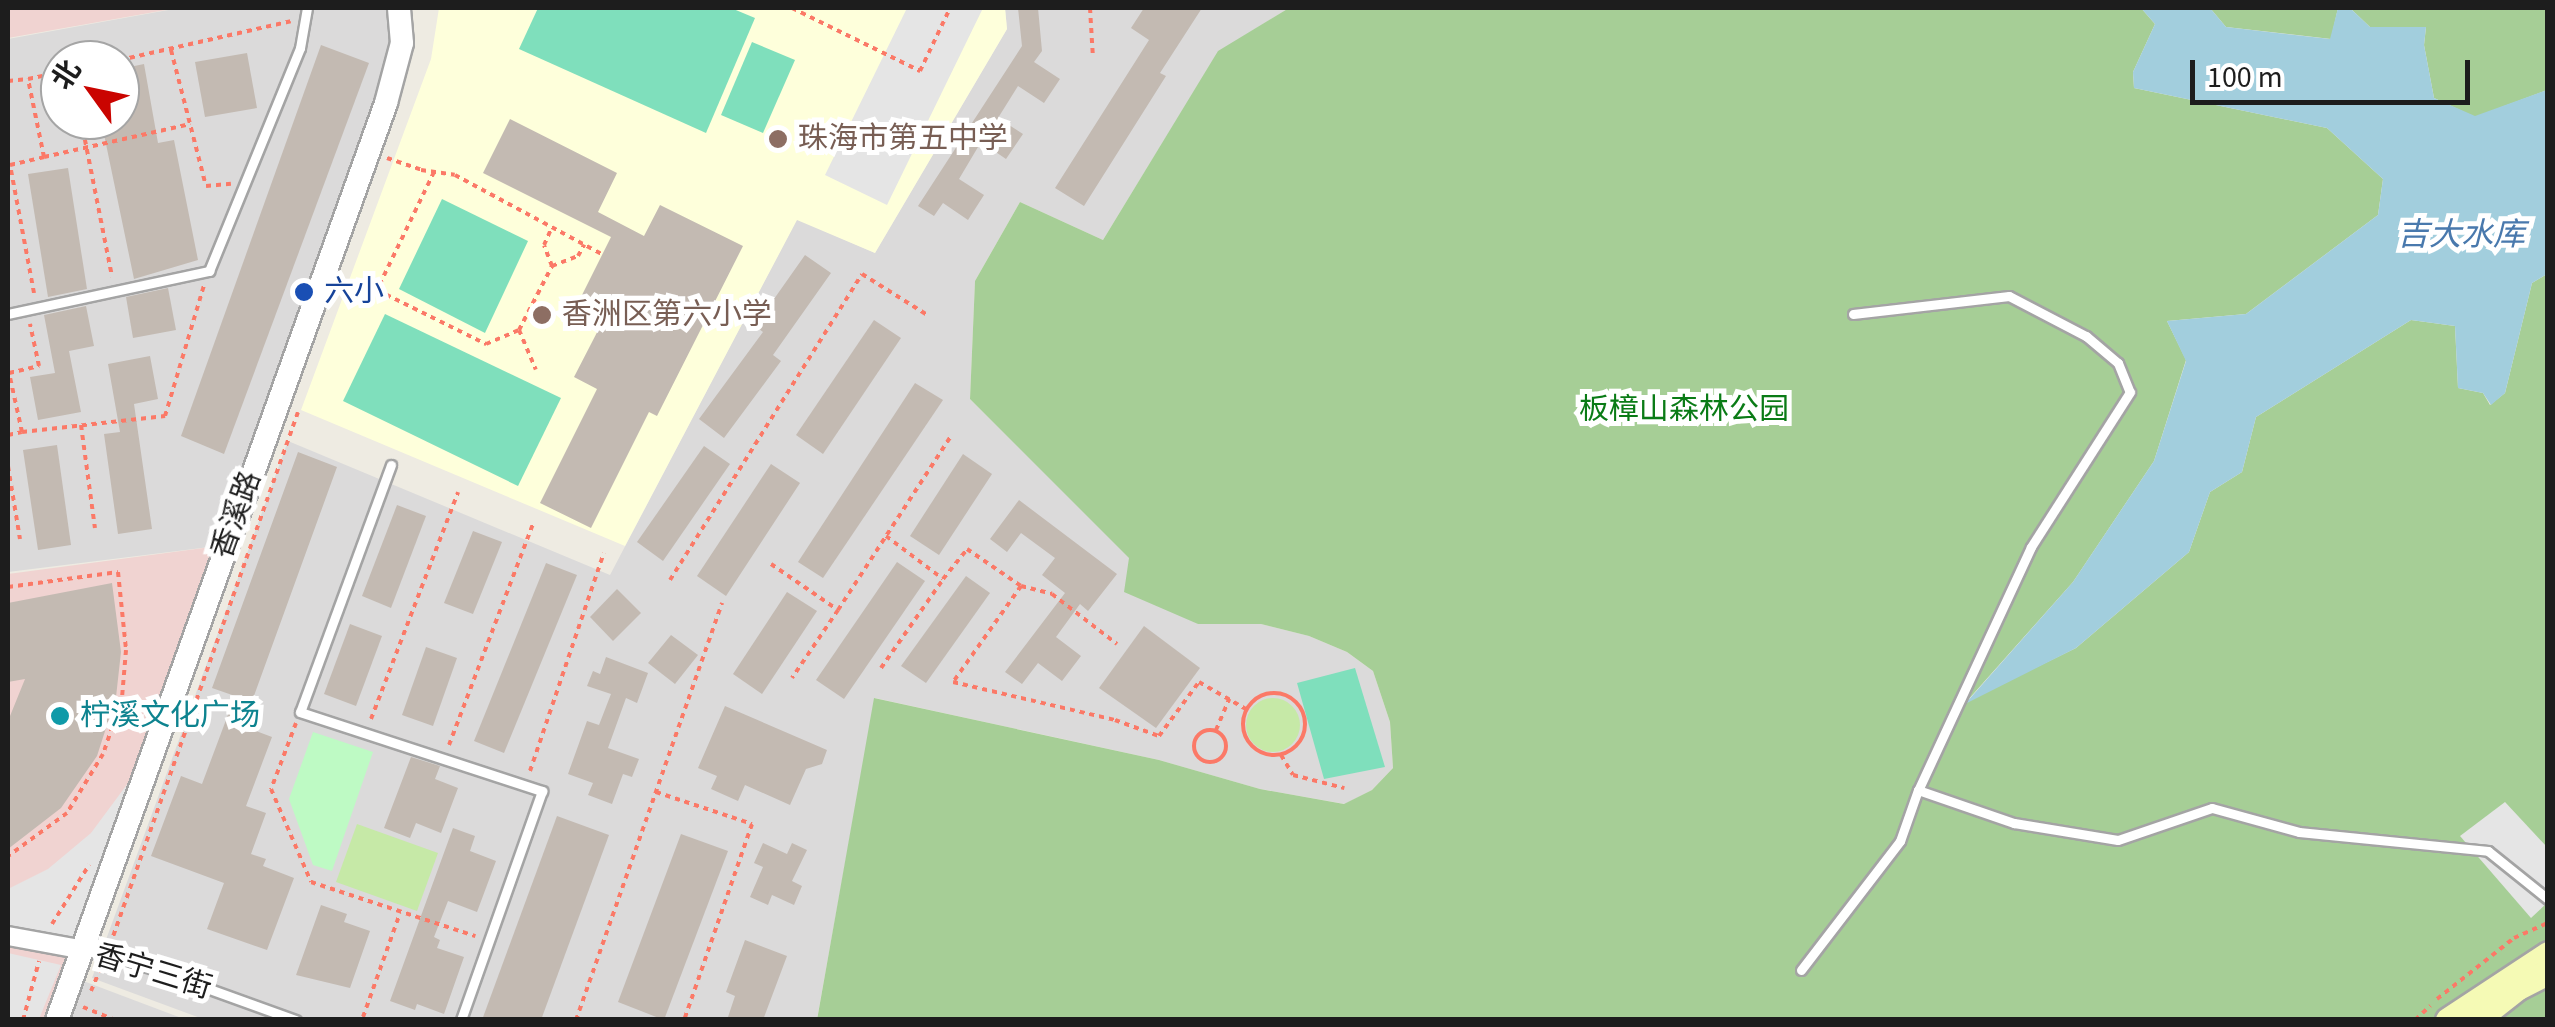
<!DOCTYPE html>
<html>
<head>
<meta charset="utf-8">
<style>
	body { margin:0 }
	#map { position:relative; width:2555px; height:1027px; overflow:hidden; background:#eeebe2; font-family:"Source Sans 3","Noto Sans SC",sans-serif }
	div>[style] { position:absolute }
	[style*='--x'] { left:calc(var(--x)*1px); top:calc(var(--y)*1px); width:calc(var(--w)*1px); rotate:calc(var(--a)*1deg) }
	.residential>* { inset:0; background:#dbdada }
	.commercial>* { inset:0; background:#f0d3d1 }
	.education>* { inset:0; background:#feffdb }
	.grass>* { inset:0; background:#c6e9a7 }
	.round { border-radius:50% }
	.forest>* { inset:0; background:#a6ce96 }
	.park>* { inset:0; background:#befac4 }
	.pitch>* { inset:0; background:#7fdfbc }
	.parking>* { inset:0; background:#e5e5e5 }
	.water>* { inset:0; background:#a2cedd }
	.building>* { inset:0; background:#c3bab2 }
	.path>* { height:4px; margin-top:-2px; transform-origin:0; background:repeating-linear-gradient(90deg,#fb7967 0 5px,transparent 0 10px) }
	.path>.ring { margin:-2px; padding:0; box-sizing:content-box; background:none; border:4px solid #fb7967; border-radius:50% }
	.roads { filter:drop-shadow(2px 0 #a4a4a4) drop-shadow(-2px 0 #a4a4a4) drop-shadow(0 2px #a4a4a4) drop-shadow(0 -2px #a4a4a4) }
	.service>* { height:9px; margin:-4.5px; padding:0 4.5px; transform-origin:4.5px; border-radius:4.5px; background:#fff }
	.minor>* { height:18px; margin:-9px; padding:0 9px; transform-origin:9px; border-radius:9px; background:#fff }
	.tertiary>* { height:22px; margin:-11px; padding:0 11px; transform-origin:11px; border-radius:11px; background:#fff }
	.secondary>* { height:25px; margin:-12.5px; padding:0 12.5px; transform-origin:12.5px; border-radius:12.5px; background:#f5fab5 }
	.dots>* { width:28px; height:28px; translate:-50% -50%; box-sizing:border-box; border:5px solid #fff; border-radius:50% }
	span { translate:-50% -50%; white-space:nowrap; text-align:center; line-height:1.15; -webkit-text-stroke:10px #fff; paint-order:stroke }
	.education-label { font-size:30px; color:#785e54 }
	.left { translate:0 -50%; text-align:left }
	.transit-label { font-size:30px; color:#164399 }
	.park-label { font-size:30px; color:#0a7b16 }
	.street-label { font-size:30px; color:#1d1d1d }
	.culture-label { font-size:30px; color:#0d838f }
	.water-label { font-size:32px; color:#4979ad; font-style:italic }
	.frame { position:absolute; inset:0; border:10px solid #1d1d1d; pointer-events:none }
	.north { position:absolute; left:40px; top:40px; width:100px; height:100px; box-sizing:border-box; background:#fff; border:2px solid #a5a5a5; border-radius:50%; rotate:303deg; font-size:28px; font-weight:700; line-height:40px; text-align:center; color:#1d1d1d }
	.north::after { content:''; display:block; margin:auto; width:35px; height:45px; background:#ca0400; clip-path:polygon(50% 0,100% 100%,50% 72%,0 100%) }
	.scale { position:absolute; left:2190px; top:60px; width:280px; height:45px; box-sizing:border-box; border:5px solid #1d1d1d; border-top:0; padding-left:12px; font-size:30px; line-height:35px; white-space:nowrap; color:#1d1d1d; -webkit-text-stroke:8px #fff; paint-order:stroke }
</style>
</head>
<body>
<div id="map">
	<div class="residential">
		<div style="clip-path:polygon(evenodd,179px 8px,399px 8px,402px 43px,226px 545px,8px 572px,8px 39px,179px 8px,60px 60px,120px 60px,120px 120px,60px 120px,60px 60px)"></div>
		<div style="clip-path:polygon(1005px 8px,1289px 8px,1218px 52px,1103px 240px,1020px 202px,975px 281px,970px 399px,1198px 624px,1261px 624px,1309px 636px,1347px 652px,1373px 671px,1390px 722px,1393px 768px,1372px 790px,1345px 804px,1260px 789px,1159px 760px,875px 698px,817px 1019px,203px 1019px,92px 978px,288px 441px,610px 575px,797px 219px,875px 253px,1007px 29px)"></div>
		<div style="clip-path:polygon(78px 979px,184px 1019px,63px 1020px)"></div>
	</div>
	<div class="commercial">
		<div style="clip-path:polygon(8px 8px,177px 8px,8px 38px)"></div>
		<div style="clip-path:polygon(226px 545px,57px 1019px,8px 1019px,8px 574px)"></div>
	</div>
	<div class="education">
		<div style="clip-path:polygon(439px 8px,1005px 8px,1007px 29px,875px 253px,797px 220px,625px 546px,301px 410px,431px 59px)"></div>
	</div>
	<div class="grass">
		<div class="round" style="left:1246px;top:698px;width:54px;height:54px"></div>
		<div style="clip-path:polygon(357px 824px,438px 853px,417px 911px,336px 882px)"></div>
	</div>
	<div class="forest">
		<div style="clip-path:polygon(1289px 8px,2141px 8px,2155px 24px,2133px 72px,2134px 88px,2327px 128px,2383px 179px,2378px 215px,2246px 314px,2167px 321px,2186px 360px,2154px 461px,2073px 582px,1967px 701px,2076px 648px,2189px 552px,2210px 492px,2242px 472px,2256px 417px,2411px 320px,2455px 326px,2458px 388px,2483px 393px,2490px 405px,2505px 393px,2532px 283px,2547px 274px,2547px 1019px,817px 1020px,874px 698px,1159px 760px,1260px 789px,1344px 804px,1372px 790px,1393px 768px,1390px 722px,1373px 671px,1347px 652px,1309px 636px,1261px 624px,1198px 624px,1124px 592px,1129px 558px,970px 399px,975px 281px,1020px 202px,1103px 240px,1218px 51px)"></div>
		<div style="clip-path:polygon(2210px 8px,2338px 8px,2331px 39px,2226px 27px)"></div>
		<div style="clip-path:polygon(2350px 8px,2547px 8px,2547px 90px,2475px 117px,2434px 98px,2424px 45px,2426px 27px,2370px 27px)"></div>
	</div>
	<div class="park">
		<div style="clip-path:polygon(313px 732px,373px 752px,332px 871px,313px 865px,289px 799px)"></div>
	</div>
	<div class="pitch">
		<div style="clip-path:polygon(538px 8px,731px 8px,755px 18px,706px 133px,519px 49px)"></div>
		<div style="clip-path:polygon(752px 42px,795px 60px,763px 133px,721px 115px)"></div>
		<div style="clip-path:polygon(442px 199px,528px 241px,485px 333px,399px 289px)"></div>
		<div style="clip-path:polygon(385px 314px,561px 398px,518px 486px,343px 401px)"></div>
		<div style="clip-path:polygon(1355px 668px,1385px 767px,1324px 779px,1297px 683px)"></div>
	</div>
	<div class="parking">
		<div style="clip-path:polygon(907px 8px,983px 8px,887px 205px,825px 175px)"></div>
		<div style="clip-path:polygon(134px 775px,79px 939px,8px 928px,8px 889px,48px 869px,91px 833px)"></div>
		<div style="clip-path:polygon(2505px 802px,2547px 847px,2547px 903px,2531px 918px,2460px 836px)"></div>
		<div style="clip-path:polygon(8px 953px,61px 965px,39px 1019px,8px 1019px)"></div>
	</div>
	<div class="water">
		<div style="clip-path:polygon(2141px 8px,2210px 8px,2226px 27px,2330px 39px,2338px 8px,2350px 8px,2370px 27px,2426px 27px,2424px 45px,2434px 98px,2475px 116px,2547px 90px,2547px 274px,2532px 283px,2505px 393px,2491px 405px,2483px 393px,2458px 388px,2455px 326px,2411px 320px,2256px 417px,2242px 472px,2210px 492px,2189px 552px,2076px 648px,1965px 704px,2073px 582px,2154px 461px,2186px 361px,2167px 321px,2246px 314px,2378px 215px,2383px 179px,2327px 128px,2134px 88px,2133px 72px,2155px 24px)"></div>
	</div>
	<div class="building">
		<div style="clip-path:polygon(1018px 8px,1038px 8px,1042px 51px,1034px 62px,1060px 79px,1044px 103px,1018px 86px,998px 118px,1023px 134px,1006px 159px,981px 142px,959px 179px,984px 195px,968px 220px,943px 203px,934px 216px,918px 206px,1022px 46px)"></div>
		<div style="clip-path:polygon(1144px 8px,1202px 8px,1160px 73px,1166px 76px,1084px 206px,1055px 188px,1149px 40px,1131px 28px)"></div>
		<div style="clip-path:polygon(321px 45px,369px 63px,224px 454px,181px 436px)"></div>
		<div style="clip-path:polygon(247px 53px,257px 108px,205px 117px,195px 62px)"></div>
		<div style="clip-path:polygon(144px 64px,158px 143px,174px 140px,198px 260px,134px 279px,101px 120px,120px 120px,120px 69px)"></div>
		<div style="clip-path:polygon(510px 119px,617px 173px,598px 212px,644px 236px,660px 205px,743px 246px,657px 416px,649px 412px,591px 528px,540px 503px,597px 389px,574px 377px,607px 313px,580px 299px,611px 237px,483px 173px)"></div>
		<div style="clip-path:polygon(68px 168px,87px 289px,48px 297px,28px 174px)"></div>
		<div style="clip-path:polygon(805px 255px,831px 273px,773px 355px,781px 361px,724px 438px,699px 419px,763px 332px,755px 326px)"></div>
		<div style="clip-path:polygon(168px 288px,176px 330px,133px 338px,126px 297px)"></div>
		<div style="clip-path:polygon(86px 306px,94px 346px,69px 351px,81px 412px,38px 420px,30px 377px,55px 373px,44px 315px)"></div>
		<div style="clip-path:polygon(874px 320px,901px 338px,823px 454px,796px 435px)"></div>
		<div style="clip-path:polygon(150px 356px,158px 399px,134px 404px,152px 529px,118px 534px,104px 434px,120px 432px,108px 364px)"></div>
		<div style="clip-path:polygon(915px 383px,943px 400px,823px 578px,798px 562px)"></div>
		<div style="clip-path:polygon(57px 445px,71px 545px,38px 550px,23px 450px)"></div>
		<div style="clip-path:polygon(704px 446px,730px 464px,663px 561px,637px 542px)"></div>
		<div style="clip-path:polygon(298px 452px,337px 467px,243px 726px,272px 737px,246px 806px,266px 813px,251px 854px,266px 859px,263px 866px,294px 878px,267px 950px,207px 929px,224px 883px,151px 856px,181px 776px,202px 784px,235px 696px,212px 688px)"></div>
		<div style="clip-path:polygon(963px 454px,992px 474px,939px 555px,910px 536px)"></div>
		<div style="clip-path:polygon(771px 464px,800px 483px,726px 596px,697px 576px)"></div>
		<div style="clip-path:polygon(1019px 500px,1117px 574px,1088px 611px,1080px 604px,1056px 637px,1081px 656px,1062px 681px,1038px 663px,1022px 684px,1005px 672px,1065px 593px,1042px 575px,1055px 558px,1021px 533px,1007px 552px,990px 539px)"></div>
		<div style="clip-path:polygon(397px 505px,426px 516px,391px 608px,362px 596px)"></div>
		<div style="clip-path:polygon(473px 531px,502px 542px,473px 614px,444px 603px)"></div>
		<div style="clip-path:polygon(897px 562px,925px 581px,844px 699px,816px 680px)"></div>
		<div style="clip-path:polygon(546px 563px,577px 575px,504px 753px,474px 741px)"></div>
		<div style="clip-path:polygon(966px 576px,990px 593px,926px 683px,901px 666px)"></div>
		<div style="clip-path:polygon(112px 583px,121px 652px,116px 697px,97px 756px,61px 808px,8px 849px,8px 721px,25px 679px,8px 682px,8px 603px)"></div>
		<div style="clip-path:polygon(617px 589px,641px 613px,613px 641px,590px 617px)"></div>
		<div style="clip-path:polygon(787px 592px,817px 611px,762px 694px,733px 674px)"></div>
		<div style="clip-path:polygon(350px 624px,382px 636px,356px 706px,324px 694px)"></div>
		<div style="clip-path:polygon(1144px 626px,1200px 668px,1156px 728px,1099px 688px)"></div>
		<div style="clip-path:polygon(671px 635px,698px 655px,675px 684px,648px 663px)"></div>
		<div style="clip-path:polygon(426px 647px,457px 658px,433px 726px,402px 715px)"></div>
		<div style="clip-path:polygon(606px 657px,648px 673px,637px 703px,626px 698px,608px 748px,639px 759px,632px 777px,623px 774px,612px 804px,588px 795px,593px 783px,568px 774px,587px 721px,599px 725px,611px 694px,587px 686px,593px 671px,600px 674px)"></div>
		<div style="clip-path:polygon(725px 706px,827px 750px,822px 764px,806px 769px,790px 805px,745px 785px,738px 801px,711px 789px,717px 776px,698px 768px)"></div>
		<div style="clip-path:polygon(411px 757px,440px 766px,435px 779px,458px 788px,441px 833px,416px 823px,410px 838px,384px 828px)"></div>
		<div style="clip-path:polygon(557px 816px,609px 835px,541px 1020px,482px 1020px)"></div>
		<div style="clip-path:polygon(453px 828px,475px 836px,470px 851px,496px 861px,477px 912px,448px 901px,434px 937px,440px 940px,437px 948px,464px 957px,444px 1014px,417px 1004px,415px 1010px,390px 1001px)"></div>
		<div style="clip-path:polygon(681px 834px,728px 851px,664px 1020px,618px 1002px)"></div>
		<div style="clip-path:polygon(763px 843px,787px 854px,792px 843px,807px 850px,792px 881px,802px 886px,794px 905px,772px 895px,768px 905px,750px 897px,763px 867px,754px 863px)"></div>
		<div style="clip-path:polygon(321px 905px,347px 914px,344px 922px,370px 931px,350px 988px,296px 975px)"></div>
		<div style="clip-path:polygon(745px 940px,787px 956px,763px 1020px,727px 1020px,735px 996px,726px 992px)"></div>
	</div>
	<div class="path">
		<div style="--x:792;--y:8;--w:143;--a:26.2"></div>
		<div style="--x:920;--y:71;--w:70;--a:-64.5"></div>
		<div style="--x:1090;--y:8;--w:50;--a:86.6"></div>
		<div style="--x:171;--y:50;--w:140;--a:75.6"></div>
		<div style="--x:206;--y:186;--w:25;--a:-5"></div>
		<div style="--x:120;--y:60;--w:175;--a:-12.8"></div>
		<div style="--x:8;--y:81;--w:20;--a:-6"></div>
		<div style="--x:81;--y:120;--w:160;--a:78.8"></div>
		<div style="--x:44;--y:157;--w:150;--a:-12.7"></div>
		<div style="--x:387;--y:158;--w:36;--a:19"></div>
		<div style="--x:421;--y:170;--w:34;--a:8"></div>
		<div style="--x:455;--y:175;--w:167;--a:28.3"></div>
		<div style="--x:434;--y:172;--w:131;--a:115.8"></div>
		<div style="--x:377;--y:290;--w:122;--a:26.4"></div>
		<div style="--x:486;--y:344;--w:36;--a:-23"></div>
		<div style="--x:519;--y:330;--w:72;--a:-62.7"></div>
		<div style="--x:552;--y:266;--w:22;--a:-111"></div>
		<div style="--x:544;--y:245;--w:17;--a:-66"></div>
		<div style="--x:552;--y:266;--w:28;--a:-21"></div>
		<div style="--x:578;--y:256;--w:13;--a:-61"></div>
		<div style="--x:34;--y:293;--w:130;--a:-100.6"></div>
		<div style="--x:10;--y:165;--w:35;--a:-13"></div>
		<div style="--x:44;--y:157;--w:80;--a:-101.6"></div>
		<div style="--x:28;--y:79;--w:33;--a:-12"></div>
		<div style="--x:519;--y:330;--w:43;--a:67"></div>
		<div style="--x:81;--y:425;--w:104;--a:82.3"></div>
		<div style="--x:22;--y:432;--w:144;--a:-6.4"></div>
		<div style="--x:165;--y:416;--w:137;--a:-73.4"></div>
		<div style="--x:8;--y:435;--w:14;--a:-12"></div>
		<div style="--x:22;--y:432;--w:60;--a:-102.4"></div>
		<div style="--x:9;--y:373;--w:31;--a:-13"></div>
		<div style="--x:39;--y:366;--w:43;--a:-102.1"></div>
		<div style="--x:8;--y:466;--w:74;--a:80.7"></div>
		<div style="--x:886;--y:536;--w:71;--a:37"></div>
		<div style="--x:943;--y:579;--w:38;--a:-51"></div>
		<div style="--x:967;--y:549;--w:65;--a:34.4"></div>
		<div style="--x:1021;--y:586;--w:118;--a:125.3"></div>
		<div style="--x:953;--y:682;--w:166;--a:13.2"></div>
		<div style="--x:1115;--y:720;--w:47;--a:20"></div>
		<div style="--x:1159;--y:736;--w:67;--a:-53.5"></div>
		<div style="--x:1199;--y:682;--w:54;--a:29.9"></div>
		<div style="--x:771;--y:564;--w:81;--a:34.5"></div>
		<div style="--x:838;--y:610;--w:82;--a:124.1"></div>
		<div style="--x:670;--y:580;--w:361;--a:-57.9"></div>
		<div style="--x:862;--y:274;--w:79;--a:32.1"></div>
		<div style="--x:1021;--y:586;--w:32;--a:14"></div>
		<div style="--x:1052;--y:594;--w:82;--a:37.6"></div>
		<div style="--x:8;--y:587;--w:111;--a:-7.8"></div>
		<div style="--x:118;--y:572;--w:78;--a:84.1"></div>
		<div style="--x:126;--y:650;--w:48;--a:94.8"></div>
		<div style="--x:122;--y:698;--w:59;--a:108.7"></div>
		<div style="--x:103;--y:754;--w:69;--a:121.4"></div>
		<div style="--x:67;--y:813;--w:73;--a:143.9"></div>
		<div style="--x:838;--y:610;--w:207;--a:-57"></div>
		<div style="--x:881;--y:668;--w:106;--a:-55"></div>
		<div class="ring" style="left:1243px;top:693px;width:58px;height:58px"></div>
		<div style="--x:371;--y:719;--w:243;--a:-69"></div>
		<div style="--x:296;--y:723;--w:71;--a:110.7"></div>
		<div style="--x:271;--y:789;--w:101;--a:66.7"></div>
		<div style="--x:311;--y:882;--w:173;--a:18.2"></div>
		<div class="ring" style="left:1194px;top:730px;width:28px;height:28px"></div>
		<div style="--x:1216;--y:730;--w:34;--a:-67"></div>
		<div style="--x:449;--y:745;--w:236;--a:-69.2"></div>
		<div style="--x:1281;--y:755;--w:23;--a:59"></div>
		<div style="--x:1293;--y:775;--w:53;--a:14.3"></div>
		<div style="--x:530;--y:771;--w:230;--a:-71.3"></div>
		<div style="--x:656;--y:792;--w:101;--a:18.4"></div>
		<div style="--x:752;--y:824;--w:207;--a:109.1"></div>
		<div style="--x:52;--y:924;--w:70;--a:-57.9"></div>
		<div style="--x:110;--y:945;--w:565;--a:-70.57"></div>
		<div style="--x:91;--y:991;--w:26;--a:-67"></div>
		<div style="--x:2437;--y:999;--w:98;--a:-38.4"></div>
		<div style="--x:2514;--y:938;--w:37;--a:-24"></div>
		<div style="--x:83;--y:1007;--w:35;--a:22"></div>
		<div style="--x:363;--y:1017;--w:110;--a:-70.4"></div>
		<div style="--x:23;--y:1020;--w:61;--a:-74.8"></div>
		<div style="--x:576;--y:1020;--w:442;--a:-70.7"></div>
		<div style="--x:2415;--y:1020;--w:21;--a:-43"></div>
	</div>
	<div class="roads">
		<div class="service">
			<div style="--x:8;--y:314;--w:206;--a:-12.1"></div>
			<div style="--x:209;--y:271;--w:241;--a:-67.8"></div>
			<div style="--x:300;--y:48;--w:41;--a:-80.1"></div>
			<div style="--x:1853;--y:314;--w:157;--a:-6.6"></div>
			<div style="--x:2009;--y:296;--w:87;--a:27.5"></div>
			<div style="--x:2086;--y:336;--w:42;--a:40.2"></div>
			<div style="--x:2118;--y:363;--w:31;--a:68"></div>
			<div style="--x:2130;--y:392;--w:184;--a:122.6"></div>
			<div style="--x:2031;--y:547;--w:268;--a:114.9"></div>
			<div style="--x:1918;--y:790;--w:102;--a:19"></div>
			<div style="--x:2014;--y:823;--w:105;--a:9.3"></div>
			<div style="--x:2118;--y:840;--w:99;--a:-18.8"></div>
			<div style="--x:2212;--y:808;--w:90;--a:15.4"></div>
			<div style="--x:2299;--y:832;--w:190;--a:5.7"></div>
			<div style="--x:2488;--y:851;--w:77;--a:38.7"></div>
			<div style="--x:391;--y:465;--w:263;--a:110.2"></div>
			<div style="--x:300;--y:712;--w:255;--a:18.1"></div>
			<div style="--x:542;--y:791;--w:243;--a:109.5"></div>
			<div style="--x:84;--y:950;--w:73;--a:15.2"></div>
			<div style="--x:154;--y:969;--w:151;--a:19.8"></div>
			<div style="--x:1801;--y:970;--w:163;--a:-52.5"></div>
			<div style="--x:1900;--y:841;--w:54;--a:-70.6"></div>
		</div>
		<div class="minor">
			<div style="--x:8;--y:936;--w:77;--a:10.4"></div>
		</div>
		<div class="tertiary">
			<div style="--x:57;--y:1020;--w:974;--a:-70.26"></div>
			<div style="--x:386;--y:103;--w:62;--a:-75.1"></div>
			<div style="--x:402;--y:43;--w:35;--a:-95"></div>
		</div>
		<div class="secondary">
			<div style="--x:2448;--y:1020;--w:120;--a:-33.4"></div>
			<div style="--x:2476;--y:1020;--w:53;--a:-38.2"></div>
			<div style="--x:2518;--y:987;--w:34;--a:-27"></div>
		</div>
	</div>
	<div class="dots">
		<div style="left:778px;top:139px;background:#8d6e63"></div>
		<div style="left:304px;top:292px;background:#1a4fb4"></div>
		<div style="left:542px;top:315px;background:#8d6e63"></div>
		<div style="left:60px;top:716px;background:#0f9aa8"></div>
	</div>
	<div class="education-label">
		<span class="left" style="left:798px;top:139px">珠海市第五中学</span>
		<span class="left" style="left:562px;top:315px">香洲区第六小学</span>
	</div>
	<div class="transit-label">
		<span class="left" style="left:324px;top:292px">六小</span>
	</div>
	<div class="park-label">
		<span style="left:1684px;top:410px">板樟山森林公园</span>
	</div>
	<div class="street-label">
		<span style="left:237px;top:515px;rotate:-70deg">香溪路</span>
		<span style="left:153px;top:972px;rotate:17deg">香宁三街</span>
	</div>
	<div class="culture-label">
		<span class="left" style="left:80px;top:716px">柠溪文化广场</span>
	</div>
	<div class="water-label">
		<span style="left:2461px;top:235px">吉大水库</span>
	</div>
	<div class="frame"></div>
	<div class="north">北</div>
	<div class="scale">100 m</div>
</div>
</body>
</html>
